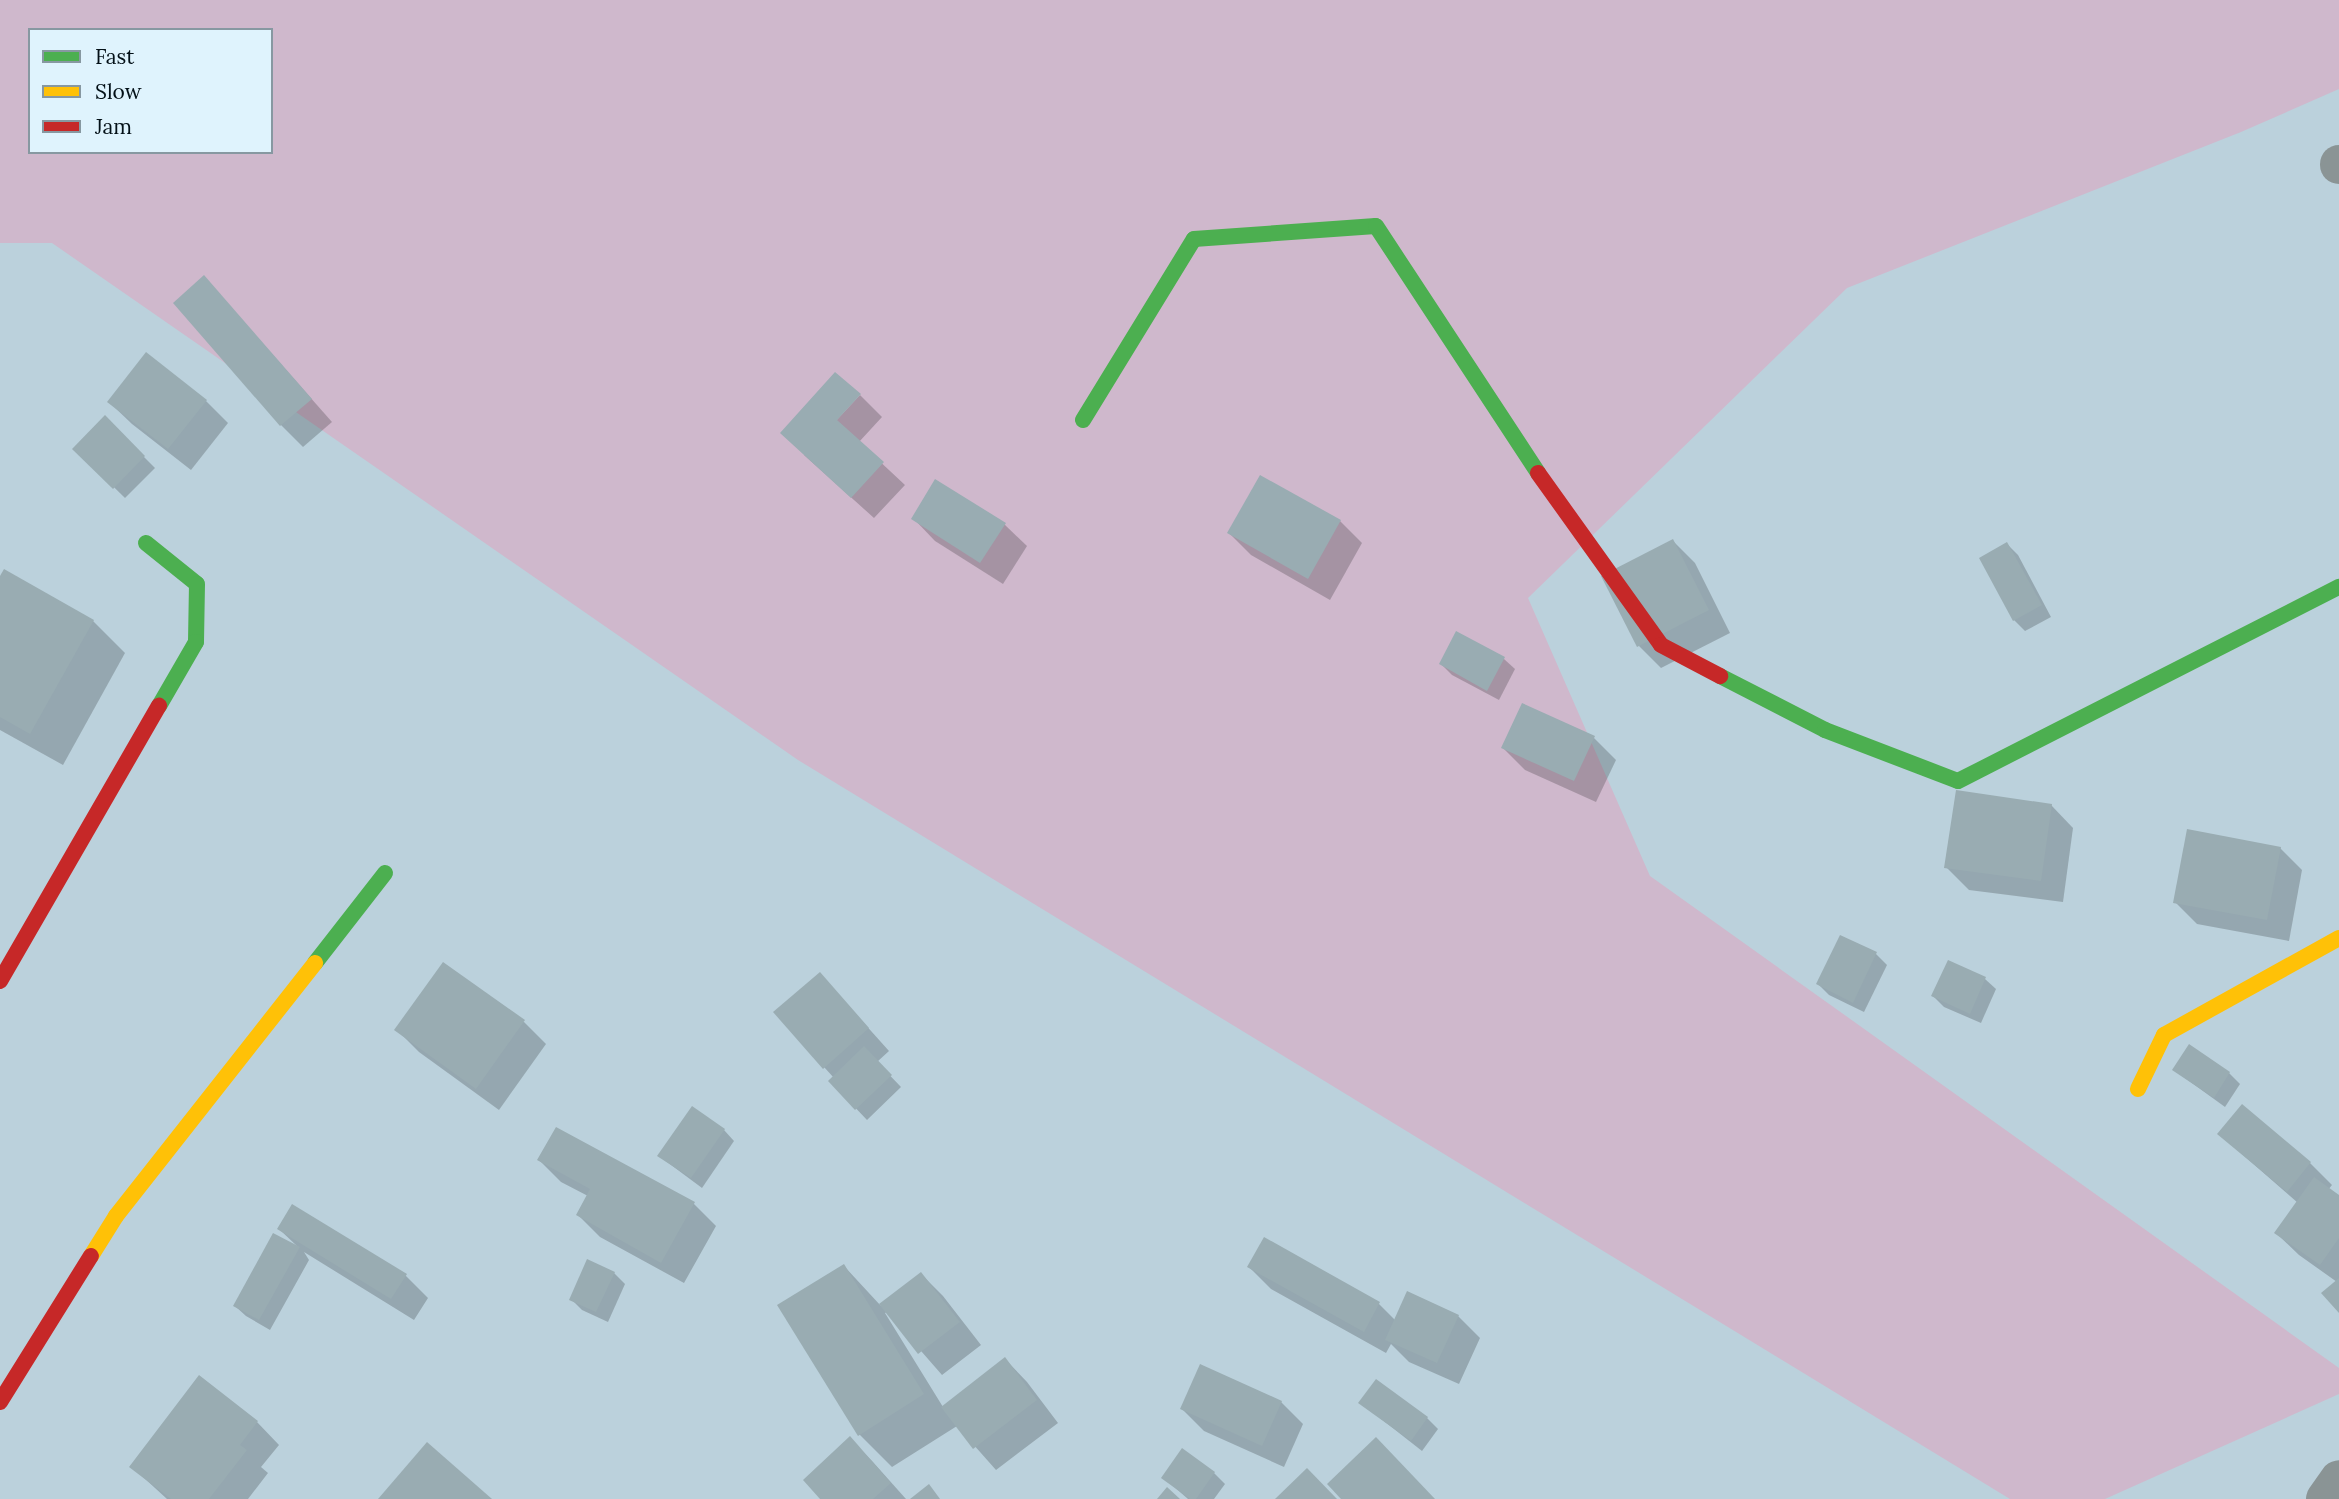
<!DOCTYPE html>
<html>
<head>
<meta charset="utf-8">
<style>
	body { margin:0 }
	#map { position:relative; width:2339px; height:1499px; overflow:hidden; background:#bbd1dc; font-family:Lora,serif }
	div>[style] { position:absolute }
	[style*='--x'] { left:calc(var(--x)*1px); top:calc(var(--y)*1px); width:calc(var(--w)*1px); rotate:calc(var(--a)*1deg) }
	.green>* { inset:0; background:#cfb8cc }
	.shadow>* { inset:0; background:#0003 }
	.building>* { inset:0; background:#99acb2 }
	.street>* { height:38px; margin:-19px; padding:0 19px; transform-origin:19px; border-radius:19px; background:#8a9495 }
	.fast>* { height:16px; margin:-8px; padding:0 8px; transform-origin:8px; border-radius:8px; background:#4caf50 }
	.slow>* { height:16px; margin:-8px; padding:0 8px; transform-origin:8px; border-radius:8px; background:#ffc107 }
	.jam>* { height:16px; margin:-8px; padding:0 8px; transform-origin:8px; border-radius:8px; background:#c62828 }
	span { translate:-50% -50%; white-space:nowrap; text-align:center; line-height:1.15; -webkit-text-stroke:5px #dff3fd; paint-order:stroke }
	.legend { position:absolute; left:28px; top:28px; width:245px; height:126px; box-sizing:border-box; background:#dff3fd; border:2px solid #8798a1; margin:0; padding:9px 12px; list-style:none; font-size:21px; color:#031017 }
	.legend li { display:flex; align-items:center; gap:14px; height:35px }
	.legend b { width:35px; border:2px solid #8798a1 }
</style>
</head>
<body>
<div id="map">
	<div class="green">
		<div style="clip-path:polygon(evenodd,0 0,2339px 0,2339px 89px,2241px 132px,1847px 288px,1528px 598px,1650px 876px,2339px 1368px,2339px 1394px,2105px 1499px,2010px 1499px,798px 760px,52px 243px,0 243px,0 0,30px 30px,271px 30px,271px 152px,30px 152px,30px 30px)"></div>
	</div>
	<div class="shadow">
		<div style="clip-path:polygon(204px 277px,332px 422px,303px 447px,281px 425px)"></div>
		<div style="clip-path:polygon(860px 395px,882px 417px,859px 442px,905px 485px,874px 518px,804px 455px)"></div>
		<div style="clip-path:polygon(206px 401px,228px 423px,191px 470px,132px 424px,109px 402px)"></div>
		<div style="clip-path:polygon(105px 418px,155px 468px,125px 498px,75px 449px)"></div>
		<div style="clip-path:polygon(913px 518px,1004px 524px,1027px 546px,1003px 584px,935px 541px)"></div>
		<div style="clip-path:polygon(1340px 521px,1362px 543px,1330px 600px,1251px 555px,1229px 533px)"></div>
		<div style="clip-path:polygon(1673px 541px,1695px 563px,1730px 633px,1661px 668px,1639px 646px)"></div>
		<div style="clip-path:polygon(2007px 544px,2018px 555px,2051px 617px,2025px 631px,2014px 620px)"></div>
		<div style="clip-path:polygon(0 579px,93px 621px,125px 653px,63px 765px,0 730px)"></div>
		<div style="clip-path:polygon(1504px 659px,1515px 669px,1499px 700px,1452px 675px,1441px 664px)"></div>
		<div style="clip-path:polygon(1594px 738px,1616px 760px,1596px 802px,1525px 770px,1503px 748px)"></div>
		<div style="clip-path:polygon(2051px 805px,2073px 828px,2063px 902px,1969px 890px,1946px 867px)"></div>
		<div style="clip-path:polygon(2280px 848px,2302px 870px,2289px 941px,2197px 924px,2175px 902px)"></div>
		<div style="clip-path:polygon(1841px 937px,1876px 954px,1887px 965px,1864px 1012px,1829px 995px,1818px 984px)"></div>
		<div style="clip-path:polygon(1948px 962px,1985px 979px,1996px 989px,1981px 1023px,1944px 1007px,1933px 996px)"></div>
		<div style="clip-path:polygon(820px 974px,889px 1051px,877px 1062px,901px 1087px,867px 1120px,830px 1081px,834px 1078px,824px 1067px)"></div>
		<div style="clip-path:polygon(524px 1022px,546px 1044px,499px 1110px,419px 1052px,397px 1030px)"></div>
		<div style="clip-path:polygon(2174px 1070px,2229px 1073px,2240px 1084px,2225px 1107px)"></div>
		<div style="clip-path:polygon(724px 1130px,734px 1141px,702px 1188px,659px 1156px)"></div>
		<div style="clip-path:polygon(2219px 1134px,2310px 1163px,2332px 1185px,2328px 1190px,2339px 1197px,2339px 1311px,2337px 1282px,2299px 1255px,2276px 1233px,2298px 1203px)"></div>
		<div style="clip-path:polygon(539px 1160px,694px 1204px,716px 1226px,684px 1283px,600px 1237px,578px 1215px,588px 1196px,561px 1182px)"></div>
		<div style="clip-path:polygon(279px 1229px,406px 1276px,428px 1298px,414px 1320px,304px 1252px,309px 1260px,270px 1330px,246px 1316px,235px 1306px,298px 1247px)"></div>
		<div style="clip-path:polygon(1264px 1239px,1379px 1304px,1395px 1320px,1458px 1316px,1480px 1338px,1459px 1384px,1409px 1362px,1391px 1344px,1386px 1353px,1271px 1289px,1249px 1267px)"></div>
		<div style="clip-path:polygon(844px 1266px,881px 1306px,921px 1274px,943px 1296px,981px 1345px,942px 1375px,887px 1312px,885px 1313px,943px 1407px,1005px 1359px,1027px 1382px,1058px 1423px,996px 1470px,957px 1426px,892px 1467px,860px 1435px)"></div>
		<div style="clip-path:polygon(614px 1273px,625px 1284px,608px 1322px,582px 1310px,571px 1299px)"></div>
		<div style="clip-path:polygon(1281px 1402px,1303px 1424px,1284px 1467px,1204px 1431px,1182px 1409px)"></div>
		<div style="clip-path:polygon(1361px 1403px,1427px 1418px,1438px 1429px,1422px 1451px)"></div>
		<div style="clip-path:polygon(257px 1422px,279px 1445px,261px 1467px,268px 1473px,248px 1499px,167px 1499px,131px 1466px)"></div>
		<div style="clip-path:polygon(850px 1439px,872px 1461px,906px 1499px,823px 1499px)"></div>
		<div style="clip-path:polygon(1214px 1473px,1225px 1484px,1214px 1499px,1188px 1499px,1164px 1478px)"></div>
	</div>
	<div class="building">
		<div style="clip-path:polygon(204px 275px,312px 399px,280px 426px,173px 303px)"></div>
		<div style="clip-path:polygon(146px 352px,207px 400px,168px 449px,107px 402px)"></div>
		<div style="clip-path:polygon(835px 372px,861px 394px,837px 420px,884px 462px,851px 498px,780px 433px)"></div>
		<div style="clip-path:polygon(105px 415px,145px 456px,113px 489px,72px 449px)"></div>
		<div style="clip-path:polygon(1260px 475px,1341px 520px,1308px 579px,1227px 533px)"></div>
		<div style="clip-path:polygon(935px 479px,1006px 523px,980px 563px,911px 519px)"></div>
		<div style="clip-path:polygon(1673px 539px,1709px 610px,1637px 647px,1601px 576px)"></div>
		<div style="clip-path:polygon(2007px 542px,2042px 605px,2013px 621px,1979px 558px)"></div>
		<div style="clip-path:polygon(4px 569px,94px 620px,30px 734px,0 717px,0 576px)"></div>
		<div style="clip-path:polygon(1456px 631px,1505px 657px,1487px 691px,1439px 664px)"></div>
		<div style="clip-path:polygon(1522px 703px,1595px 736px,1574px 781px,1501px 748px)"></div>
		<div style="clip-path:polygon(1956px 790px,2052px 804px,2041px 881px,1944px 868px)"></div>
		<div style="clip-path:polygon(2187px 829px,2281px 847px,2267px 920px,2173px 903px)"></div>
		<div style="clip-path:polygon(1840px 935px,1877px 952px,1853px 1003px,1816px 984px)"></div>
		<div style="clip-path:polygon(1948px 960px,1986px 977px,1970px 1014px,1931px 996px)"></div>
		<div style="clip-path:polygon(443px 962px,525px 1020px,476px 1089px,394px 1030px)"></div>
		<div style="clip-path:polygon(820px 972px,869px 1028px,823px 1069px,773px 1012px)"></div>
		<div style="clip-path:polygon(2189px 1044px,2230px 1072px,2214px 1098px,2172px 1070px)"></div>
		<div style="clip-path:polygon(864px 1046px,892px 1075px,855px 1110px,828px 1081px)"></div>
		<div style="clip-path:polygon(2242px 1104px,2311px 1162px,2287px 1192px,2217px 1134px)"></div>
		<div style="clip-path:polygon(692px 1106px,725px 1129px,691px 1178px,657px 1156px)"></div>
		<div style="clip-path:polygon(556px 1127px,695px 1202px,661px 1263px,576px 1215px,590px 1189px,537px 1160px)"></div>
		<div style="clip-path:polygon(2314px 1177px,2339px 1195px,2339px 1238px,2320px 1265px,2274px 1233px)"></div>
		<div style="clip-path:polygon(292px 1204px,407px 1274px,391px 1299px,277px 1229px)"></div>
		<div style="clip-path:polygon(273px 1233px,300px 1247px,259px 1320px,233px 1306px)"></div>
		<div style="clip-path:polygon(1264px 1237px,1380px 1302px,1364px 1332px,1247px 1267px)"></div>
		<div style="clip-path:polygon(587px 1259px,615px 1272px,596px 1312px,569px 1300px)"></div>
		<div style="clip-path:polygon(844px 1264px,924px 1394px,858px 1436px,777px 1305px)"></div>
		<div style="clip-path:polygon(921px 1272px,960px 1322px,918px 1354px,879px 1304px)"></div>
		<div style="clip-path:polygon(2339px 1278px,2339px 1313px,2321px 1293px)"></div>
		<div style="clip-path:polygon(1407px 1291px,1459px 1315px,1437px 1363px,1385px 1340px)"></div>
		<div style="clip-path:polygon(1005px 1357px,1037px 1400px,973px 1449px,941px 1407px)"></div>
		<div style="clip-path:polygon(1200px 1364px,1282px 1401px,1262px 1446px,1180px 1409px)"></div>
		<div style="clip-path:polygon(199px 1375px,258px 1421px,240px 1445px,247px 1450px,209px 1499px,171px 1499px,129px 1467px)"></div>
		<div style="clip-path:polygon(1376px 1379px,1428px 1417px,1411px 1441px,1358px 1403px)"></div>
		<div style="clip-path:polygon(850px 1436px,891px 1483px,873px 1499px,820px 1499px,803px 1480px)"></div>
		<div style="clip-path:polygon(1376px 1437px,1435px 1499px,1341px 1499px,1327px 1484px)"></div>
		<div style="clip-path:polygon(427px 1442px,492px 1499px,378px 1499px)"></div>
		<div style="clip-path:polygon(1182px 1448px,1215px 1472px,1196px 1499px,1190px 1499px,1161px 1478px)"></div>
		<div style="clip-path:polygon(1307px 1468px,1337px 1499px,1275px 1499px)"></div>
		<div style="clip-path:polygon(929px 1484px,940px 1499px,910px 1499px)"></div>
		<div style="clip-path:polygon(1167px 1487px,1180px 1499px,1157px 1499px)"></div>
	</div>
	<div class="street">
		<div style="--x:2339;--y:164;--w:1;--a:90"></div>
		<div style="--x:2325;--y:1499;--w:24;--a:-55"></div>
	</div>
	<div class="fast">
		<div style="--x:1083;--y:420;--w:212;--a:-58.5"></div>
		<div style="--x:1194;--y:239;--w:182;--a:-4.1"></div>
		<div style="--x:1376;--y:226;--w:295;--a:56.7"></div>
		<div style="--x:146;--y:543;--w:65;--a:38.8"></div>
		<div style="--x:197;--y:584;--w:58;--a:91"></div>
		<div style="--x:196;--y:642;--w:74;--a:120"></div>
		<div style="--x:1720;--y:676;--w:118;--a:27.2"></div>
		<div style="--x:1825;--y:730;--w:142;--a:21"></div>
		<div style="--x:1958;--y:781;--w:428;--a:-27"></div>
		<div style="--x:315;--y:963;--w:114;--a:-52.1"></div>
	</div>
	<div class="slow">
		<div style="--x:2138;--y:1089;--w:60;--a:-64.3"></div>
		<div style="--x:2164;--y:1035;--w:200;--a:-29"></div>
		<div style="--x:91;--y:1256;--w:47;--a:-58"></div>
		<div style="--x:116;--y:1216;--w:322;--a:-51.8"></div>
	</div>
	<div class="jam">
		<div style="--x:1538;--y:473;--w:211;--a:54.4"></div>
		<div style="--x:1661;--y:645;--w:67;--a:27.7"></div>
		<div style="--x:0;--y:981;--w:318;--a:-60"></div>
		<div style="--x:0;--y:1402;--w:172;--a:-58.1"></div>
	</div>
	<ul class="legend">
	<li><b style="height:9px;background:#4caf50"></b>Fast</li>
	<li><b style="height:9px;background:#ffc107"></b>Slow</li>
	<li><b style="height:9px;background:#c62828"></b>Jam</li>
	</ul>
</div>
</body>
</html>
